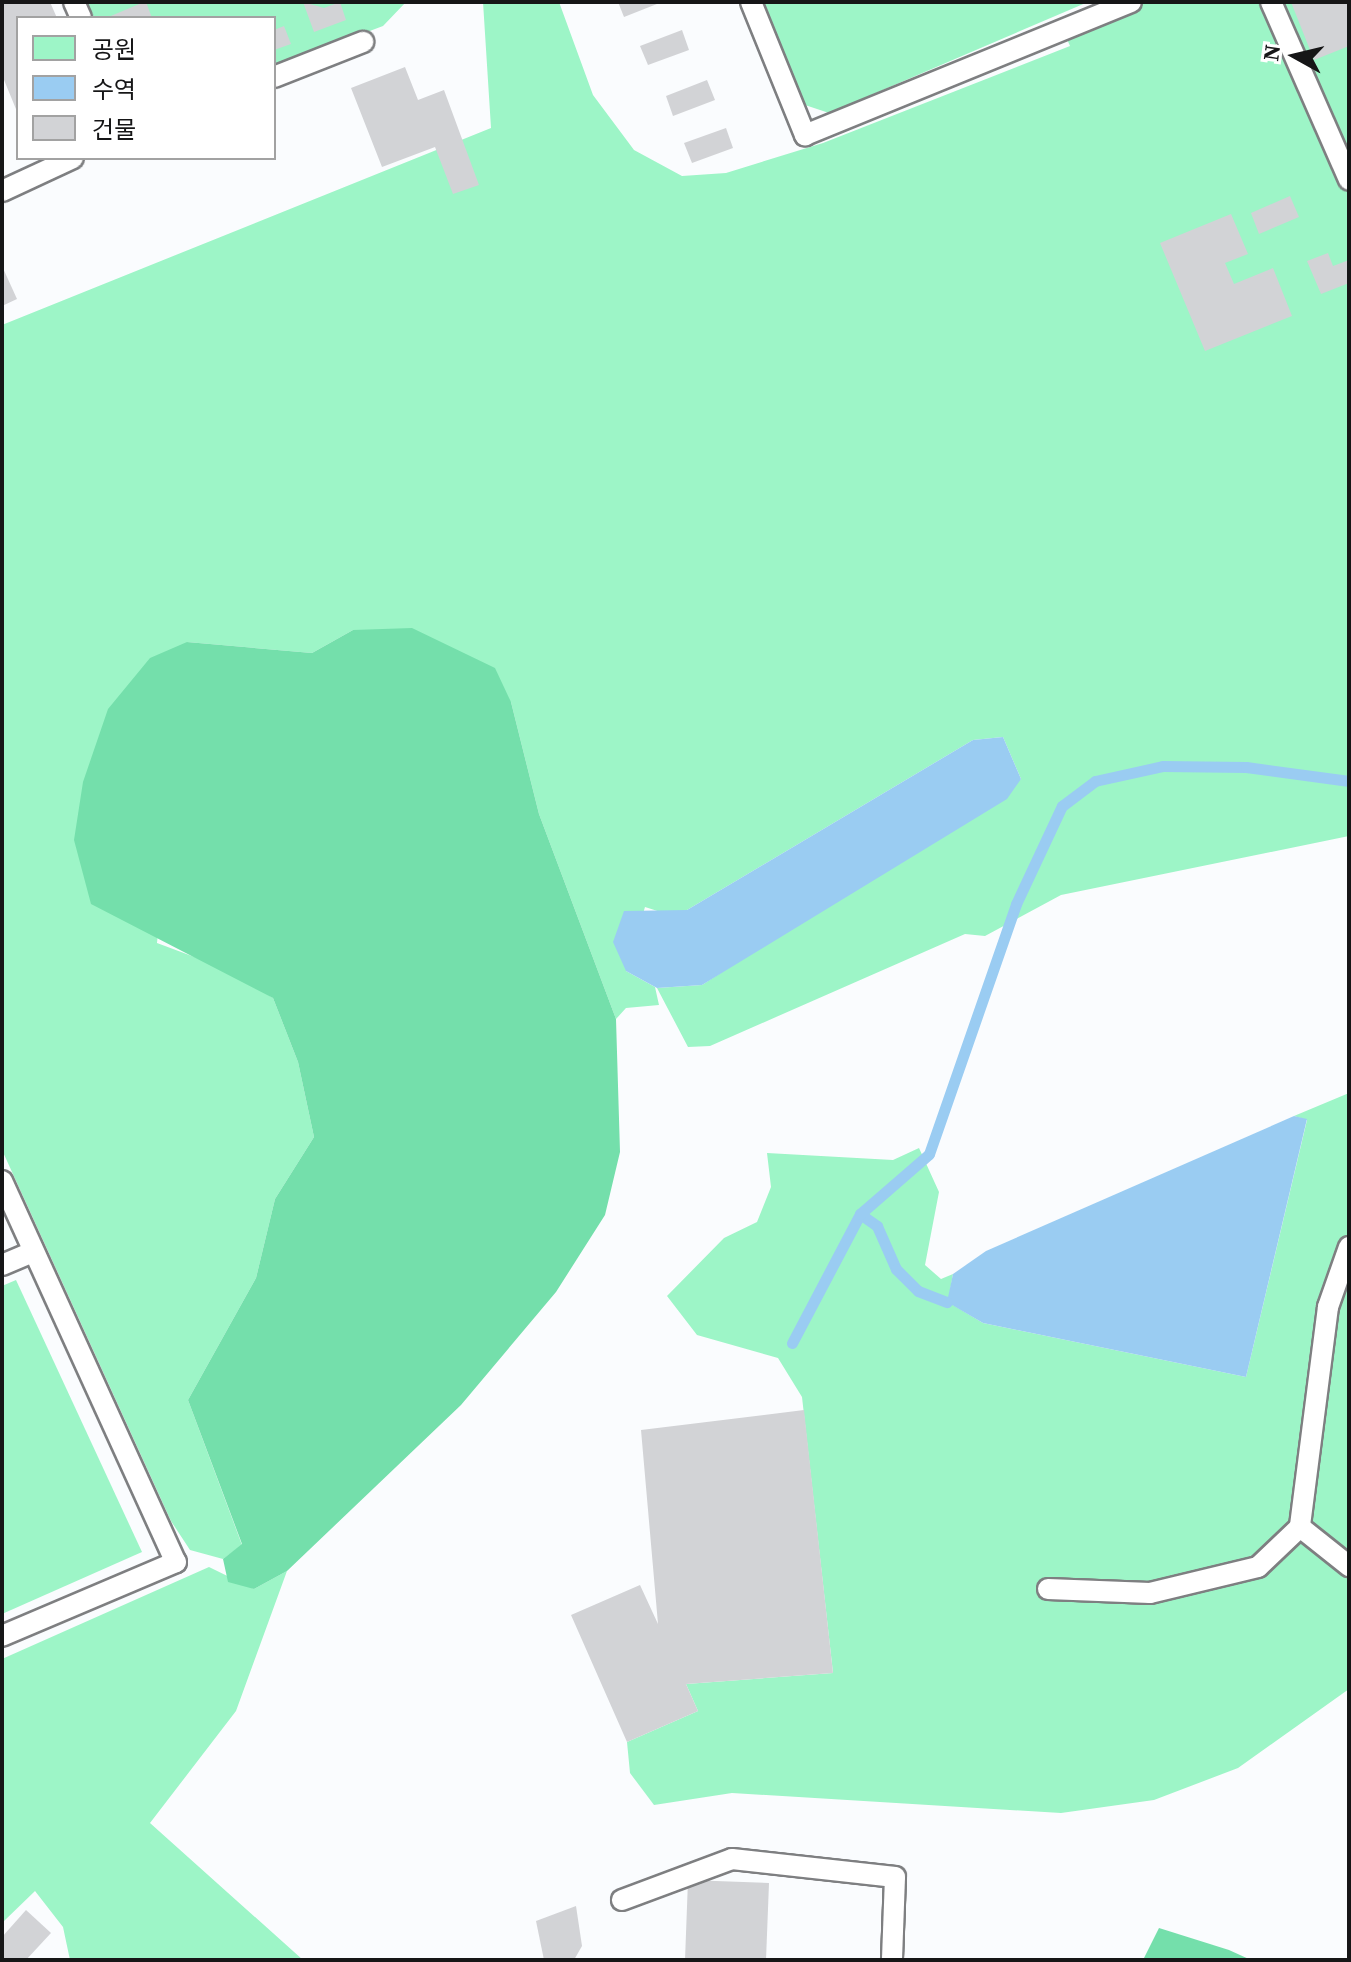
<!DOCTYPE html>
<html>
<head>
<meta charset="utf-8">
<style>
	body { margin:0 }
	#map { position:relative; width:1351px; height:1962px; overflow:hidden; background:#fafcfe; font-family:"Source Serif 4","Noto Sans KR",serif }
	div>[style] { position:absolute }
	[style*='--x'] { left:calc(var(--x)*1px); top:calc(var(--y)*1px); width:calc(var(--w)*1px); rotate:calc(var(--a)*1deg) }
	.green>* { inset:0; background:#9df5c7 }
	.forest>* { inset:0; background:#74dfab }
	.water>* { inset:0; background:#9accf2 }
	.stream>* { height:11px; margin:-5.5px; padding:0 5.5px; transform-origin:5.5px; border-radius:5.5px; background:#9accf2 }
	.building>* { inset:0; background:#d2d3d6 }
	.roads { filter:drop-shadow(2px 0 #7e7f81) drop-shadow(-2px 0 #7e7f81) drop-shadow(0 2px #7e7f81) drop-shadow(0 -2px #7e7f81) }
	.lane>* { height:20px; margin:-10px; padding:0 10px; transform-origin:10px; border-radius:10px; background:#fff }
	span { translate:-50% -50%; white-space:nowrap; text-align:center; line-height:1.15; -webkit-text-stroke:6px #fff; paint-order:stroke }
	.frame { position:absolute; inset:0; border:4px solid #161617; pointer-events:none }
	.legend { position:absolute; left:16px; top:16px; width:260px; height:144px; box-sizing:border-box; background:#fff; border:2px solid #a2a2a2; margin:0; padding:10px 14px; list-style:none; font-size:24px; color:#161617 }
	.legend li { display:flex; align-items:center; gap:16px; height:40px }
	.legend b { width:40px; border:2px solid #a2a2a2 }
	.north { position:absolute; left:1255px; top:16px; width:80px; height:80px; -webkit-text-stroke:6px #fff; paint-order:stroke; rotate:278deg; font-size:22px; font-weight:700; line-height:32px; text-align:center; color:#161617 }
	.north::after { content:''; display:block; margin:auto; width:28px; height:36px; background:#161617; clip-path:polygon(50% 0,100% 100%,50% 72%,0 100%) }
</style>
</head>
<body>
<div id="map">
	<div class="green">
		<div style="clip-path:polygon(87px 2px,406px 2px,383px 26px,274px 67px,274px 18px,94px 18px)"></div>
		<div style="clip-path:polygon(483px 2px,559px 2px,593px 95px,634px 150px,682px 176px,726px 173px,823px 143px,1070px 46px,1063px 30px,1131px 2px,1349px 2px,1349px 836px,1061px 895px,985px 936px,965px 934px,710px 1046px,688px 1047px,657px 988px,702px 985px,1021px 779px,1003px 737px,973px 740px,687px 910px,670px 915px,645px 907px,626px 971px,655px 987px,659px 1005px,626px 1008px,616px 1019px,539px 814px,511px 702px,353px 630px,312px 653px,187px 642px,157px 943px,232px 971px,273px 998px,298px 1062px,314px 1137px,275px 1199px,256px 1278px,188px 1400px,242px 1545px,223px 1559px,190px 1550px,171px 1521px,2px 1150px,2px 325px,491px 128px)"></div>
		<div style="clip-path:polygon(764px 2px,1088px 2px,829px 113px,805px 105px)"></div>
		<div style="clip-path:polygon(1349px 1093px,1349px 1689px,1238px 1768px,1154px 1800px,1061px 1813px,732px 1793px,654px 1805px,630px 1773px,627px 1742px,698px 1711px,686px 1684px,833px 1673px,802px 1397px,778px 1358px,697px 1335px,667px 1296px,724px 1238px,757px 1222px,771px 1187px,767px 1153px,893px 1160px,919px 1148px,939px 1192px,925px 1265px,941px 1279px,953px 1274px,948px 1302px,983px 1323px,1246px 1377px,1307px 1120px,1294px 1116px)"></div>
		<div style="clip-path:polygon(16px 1280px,142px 1552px,2px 1614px,2px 1286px)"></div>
		<div style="clip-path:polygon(209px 1567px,254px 1589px,287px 1571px,236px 1711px,150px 1823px,303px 1960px,70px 1960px,63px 1927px,35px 1891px,2px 1923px,2px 1659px)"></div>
	</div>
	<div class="forest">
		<div style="clip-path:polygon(412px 628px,495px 668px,511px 702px,539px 814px,616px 1019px,620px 1152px,605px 1215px,556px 1292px,461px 1405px,287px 1571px,254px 1589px,228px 1582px,223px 1559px,242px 1544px,188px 1400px,256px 1278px,275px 1199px,314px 1137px,298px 1062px,273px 998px,91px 904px,74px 840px,83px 782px,108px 709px,150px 658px,187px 642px,312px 653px,353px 630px)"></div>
		<div style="clip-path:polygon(1159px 1928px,1229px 1950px,1251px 1960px,1143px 1960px)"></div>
	</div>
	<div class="water">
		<div style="clip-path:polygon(1003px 737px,1021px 779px,1007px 799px,702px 985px,657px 988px,626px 971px,613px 942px,624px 911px,687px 910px,973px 740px)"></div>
		<div style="clip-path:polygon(1294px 1116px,1307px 1119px,1246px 1377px,983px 1323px,947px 1302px,953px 1274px,986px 1251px)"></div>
	</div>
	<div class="stream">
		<div style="--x:860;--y:1214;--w:21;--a:35"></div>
		<div style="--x:877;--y:1226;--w:47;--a:66.2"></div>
		<div style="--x:896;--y:1269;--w:31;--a:45"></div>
		<div style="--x:918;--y:1291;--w:31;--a:21"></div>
		<div style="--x:792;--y:1343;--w:146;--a:-62.2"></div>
		<div style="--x:860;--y:1214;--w:91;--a:-41"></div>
		<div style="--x:929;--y:1154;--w:265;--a:-70.8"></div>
		<div style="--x:1016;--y:904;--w:108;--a:-64.9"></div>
		<div style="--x:1062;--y:806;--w:41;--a:-37.1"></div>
		<div style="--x:1095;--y:781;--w:70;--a:-12.4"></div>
		<div style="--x:1163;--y:766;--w:83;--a:0.7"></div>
		<div style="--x:1246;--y:767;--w:104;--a:7.7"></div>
	</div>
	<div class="building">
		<div style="clip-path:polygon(2px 2px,50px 2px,57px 18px,18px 18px,18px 114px,2px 75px)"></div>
		<div style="clip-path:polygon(146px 2px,152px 18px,106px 18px,144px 2px)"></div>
		<div style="clip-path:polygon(303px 2px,324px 8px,340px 2px,346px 20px,314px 32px)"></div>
		<div style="clip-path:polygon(618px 2px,662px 2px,624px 17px)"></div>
		<div style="clip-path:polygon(1291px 2px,1349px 2px,1349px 46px,1314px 60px)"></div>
		<div style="clip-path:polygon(284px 26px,291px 44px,274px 50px,274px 30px)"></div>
		<div style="clip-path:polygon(682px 30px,689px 50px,648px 65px,640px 46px)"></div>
		<div style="clip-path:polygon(405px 67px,418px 100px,444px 90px,479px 185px,453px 194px,435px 147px,382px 167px,351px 88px)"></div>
		<div style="clip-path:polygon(707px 80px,715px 100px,673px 116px,666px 96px)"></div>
		<div style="clip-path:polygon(726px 128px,733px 148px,692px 163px,684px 143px)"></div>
		<div style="clip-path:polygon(1290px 196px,1299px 217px,1259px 234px,1251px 213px)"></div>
		<div style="clip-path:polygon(1231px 214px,1248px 254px,1225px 263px,1234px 284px,1273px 268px,1292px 316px,1205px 351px,1160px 243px)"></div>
		<div style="clip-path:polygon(1328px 253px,1333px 266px,1349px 260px,1349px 283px,1321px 294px,1307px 261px)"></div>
		<div style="clip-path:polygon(2px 266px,17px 299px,2px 306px)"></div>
		<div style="clip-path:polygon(804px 1410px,833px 1673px,686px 1684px,698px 1711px,627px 1742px,571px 1615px,640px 1585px,658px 1624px,641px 1430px)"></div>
		<div style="clip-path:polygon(688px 1880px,769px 1883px,766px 1960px,685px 1960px)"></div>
		<div style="clip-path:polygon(576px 1906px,582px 1946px,574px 1960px,544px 1960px,536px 1921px)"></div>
		<div style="clip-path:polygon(26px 1910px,51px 1933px,26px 1960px,2px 1960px,2px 1937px)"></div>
	</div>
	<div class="roads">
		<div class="lane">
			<div style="--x:74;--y:2;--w:17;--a:66"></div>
			<div style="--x:751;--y:2;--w:144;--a:67.9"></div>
			<div style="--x:805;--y:135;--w:352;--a:-22.2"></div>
			<div style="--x:1271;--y:2;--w:194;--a:66.3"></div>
			<div style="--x:274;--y:77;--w:96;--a:-21.5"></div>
			<div style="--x:2;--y:191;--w:78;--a:-24.9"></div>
			<div style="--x:2;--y:1181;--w:419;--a:65.5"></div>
			<div style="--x:176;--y:1562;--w:189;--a:157"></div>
			<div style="--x:1349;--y:1247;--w:64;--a:109.3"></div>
			<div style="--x:1328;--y:1307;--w:222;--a:97.3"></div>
			<div style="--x:1300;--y:1527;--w:63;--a:38.5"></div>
			<div style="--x:2;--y:1265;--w:34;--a:-23"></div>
			<div style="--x:1048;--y:1589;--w:102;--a:2.2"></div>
			<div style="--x:1150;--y:1593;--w:111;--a:-13.5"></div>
			<div style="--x:1258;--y:1567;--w:58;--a:-43.6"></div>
			<div style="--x:622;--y:1900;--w:117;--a:-20.4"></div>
			<div style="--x:732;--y:1859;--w:164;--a:6.3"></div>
			<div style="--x:895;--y:1877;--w:83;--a:92.1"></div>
		</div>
	</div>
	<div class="frame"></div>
	<ul class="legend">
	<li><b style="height:22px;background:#9df5c7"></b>공원</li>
	<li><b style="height:22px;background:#9accf2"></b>수역</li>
	<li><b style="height:22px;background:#d2d3d6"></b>건물</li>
	</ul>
	<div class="north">N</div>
</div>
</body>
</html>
